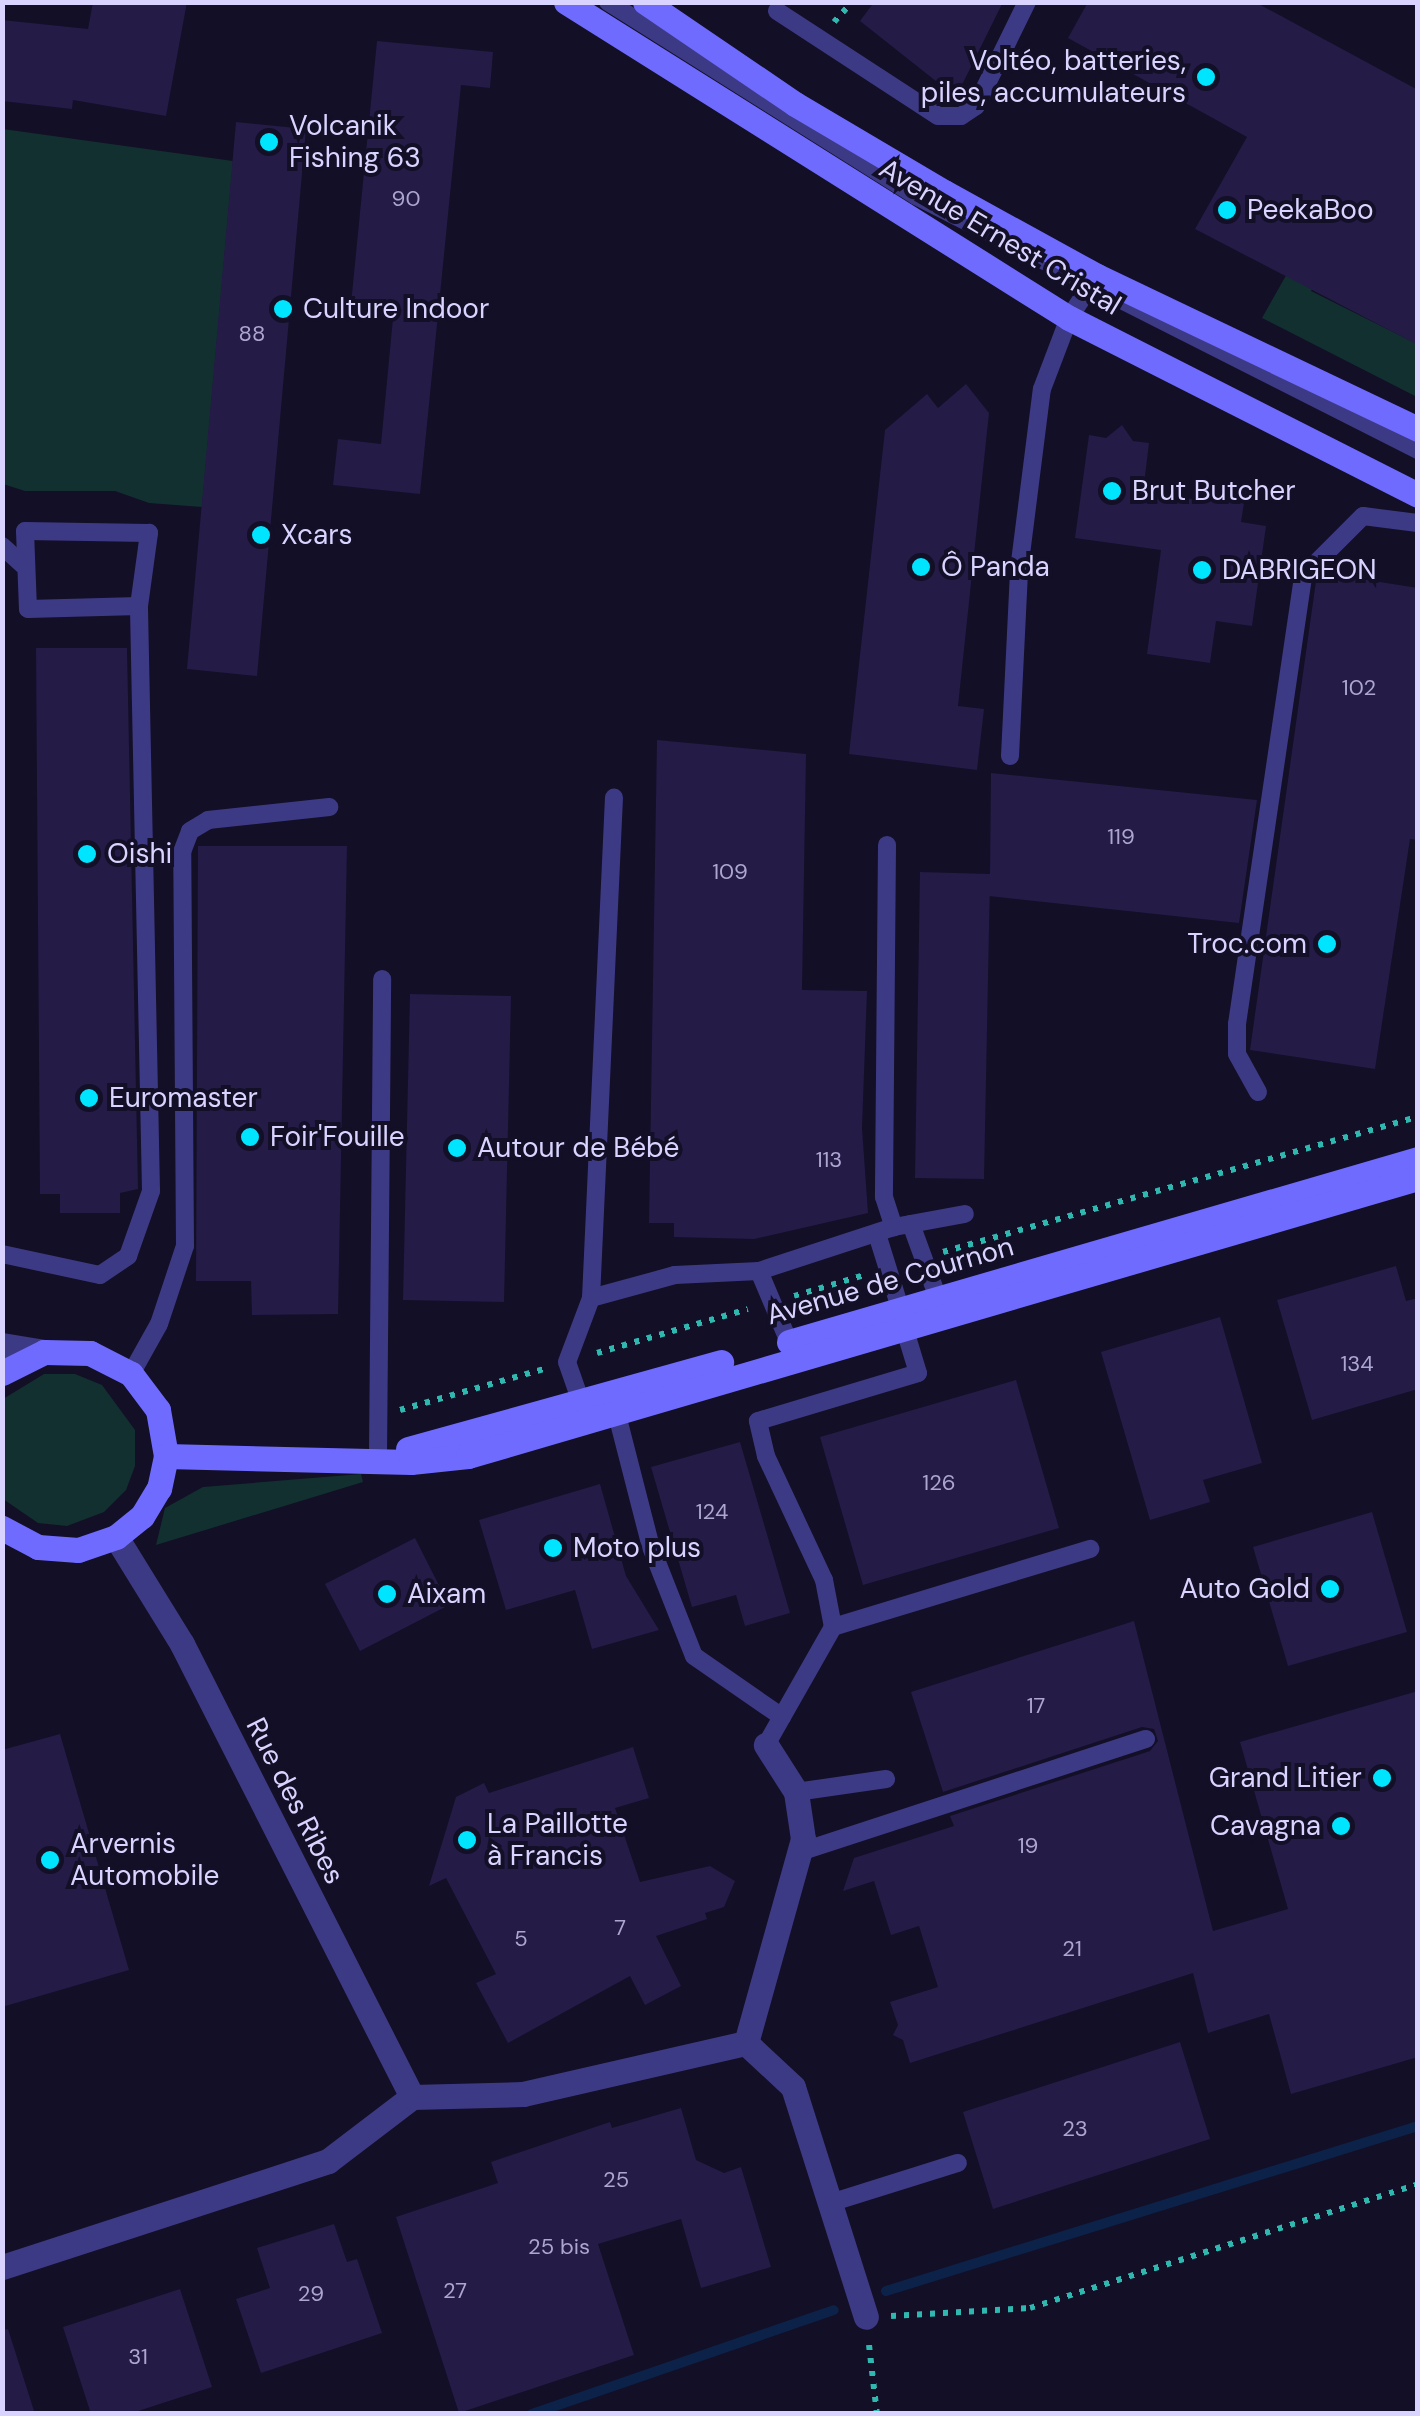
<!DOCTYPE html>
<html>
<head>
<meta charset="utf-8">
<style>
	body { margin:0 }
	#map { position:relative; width:1420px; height:2416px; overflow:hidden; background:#130f26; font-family:"DM Sans",sans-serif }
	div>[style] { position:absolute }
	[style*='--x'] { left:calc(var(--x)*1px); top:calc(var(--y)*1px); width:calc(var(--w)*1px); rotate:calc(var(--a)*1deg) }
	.green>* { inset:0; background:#12302f }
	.stream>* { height:10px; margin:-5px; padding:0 5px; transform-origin:5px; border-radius:5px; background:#0c2248 }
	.building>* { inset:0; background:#241b47 }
	.path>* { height:6px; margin-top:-3px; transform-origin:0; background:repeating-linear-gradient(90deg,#2fb8b0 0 5px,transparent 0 13px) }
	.service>* { height:18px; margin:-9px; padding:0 9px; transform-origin:9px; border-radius:9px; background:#3d3a85 }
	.minor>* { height:25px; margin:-12.5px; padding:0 12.5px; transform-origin:12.5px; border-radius:12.5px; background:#3d3a85 }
	.secondary>* { height:25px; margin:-12.5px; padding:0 12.5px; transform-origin:12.5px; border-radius:12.5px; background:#6f6bff }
	.dots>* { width:28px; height:28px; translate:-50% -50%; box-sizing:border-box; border:5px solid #130f26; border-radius:50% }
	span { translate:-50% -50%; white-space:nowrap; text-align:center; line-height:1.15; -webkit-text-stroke:8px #130f26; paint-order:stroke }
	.number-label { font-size:22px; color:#aca6d1 }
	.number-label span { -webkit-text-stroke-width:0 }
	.poi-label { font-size:28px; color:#d9d4ff }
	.right { translate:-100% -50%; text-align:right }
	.left { translate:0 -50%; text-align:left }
	.street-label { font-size:28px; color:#d9d4ff }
	.frame { position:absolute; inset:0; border:5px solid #d9d4ff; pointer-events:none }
</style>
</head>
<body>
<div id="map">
	<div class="green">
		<div style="clip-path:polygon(3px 129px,233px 161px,202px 507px,149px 503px,115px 491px,25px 491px,3px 484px)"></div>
		<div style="clip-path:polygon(1336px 187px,1359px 197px,1311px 291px,1417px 344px,1417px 397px,1262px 318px)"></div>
		<div style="clip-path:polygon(44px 1374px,75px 1374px,102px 1385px,135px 1430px,135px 1466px,126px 1490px,104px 1512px,67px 1526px,38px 1523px,3px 1499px,3px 1399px)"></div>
		<div style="clip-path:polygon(361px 1474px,363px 1482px,156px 1545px,165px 1508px,203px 1487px)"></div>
	</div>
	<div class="stream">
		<div style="--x:886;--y:2291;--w:557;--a:-17.23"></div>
		<div style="--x:532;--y:2414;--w:319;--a:-19"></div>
	</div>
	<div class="building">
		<div style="clip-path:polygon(93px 2px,187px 2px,166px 116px,73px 100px,72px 109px,2px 101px,2px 20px,88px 29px)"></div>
		<div style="clip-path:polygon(874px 2px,1003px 2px,956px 97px,860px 21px)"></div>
		<div style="clip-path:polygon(1088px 2px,1255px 2px,1418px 90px,1418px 345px,1195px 229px,1247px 137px,1068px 38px)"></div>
		<div style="clip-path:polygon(377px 41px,493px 52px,490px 88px,461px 85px,420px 494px,333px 485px,338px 439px,381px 444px,393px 318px,350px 314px)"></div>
		<div style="clip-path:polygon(236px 122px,306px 129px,257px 676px,187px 669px)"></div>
		<div style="clip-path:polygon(966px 384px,989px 413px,958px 706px,984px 709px,977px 770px,849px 754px,885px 430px,927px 394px,938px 408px)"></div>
		<div style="clip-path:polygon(1122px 425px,1133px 441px,1149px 443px,1143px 493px,1193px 499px,1196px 484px,1246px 490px,1241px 522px,1266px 526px,1252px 626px,1216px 621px,1210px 663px,1147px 654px,1161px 550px,1075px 538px,1089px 435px,1106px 438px)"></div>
		<div style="clip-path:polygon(1323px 573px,1418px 588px,1418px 840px,1410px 839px,1375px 1069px,1250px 1050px,1316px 581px)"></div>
		<div style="clip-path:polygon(36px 648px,127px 648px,138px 1189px,120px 1193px,120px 1213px,60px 1213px,60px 1194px,40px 1194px)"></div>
		<div style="clip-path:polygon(657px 740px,806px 754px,802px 990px,867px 991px,862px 1128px,868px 1213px,754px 1239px,674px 1237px,674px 1223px,649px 1223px)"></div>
		<div style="clip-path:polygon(991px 773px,1257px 800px,1239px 923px,989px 896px,990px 878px,984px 1179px,915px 1178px,920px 872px,990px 874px)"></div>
		<div style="clip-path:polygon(198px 846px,347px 846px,338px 1314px,252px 1315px,251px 1281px,196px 1281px)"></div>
		<div style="clip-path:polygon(410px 994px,511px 996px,504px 1302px,403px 1300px)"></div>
		<div style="clip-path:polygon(1396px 1266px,1406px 1301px,1418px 1298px,1418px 1389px,1312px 1420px,1277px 1300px)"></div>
		<div style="clip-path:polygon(1220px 1317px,1262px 1463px,1203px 1480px,1210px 1502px,1150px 1520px,1101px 1352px)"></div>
		<div style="clip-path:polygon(1016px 1380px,1059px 1528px,863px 1585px,820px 1437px)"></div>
		<div style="clip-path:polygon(740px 1442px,790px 1613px,745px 1626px,736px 1595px,692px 1607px,651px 1467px)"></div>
		<div style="clip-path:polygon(600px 1484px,626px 1576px,659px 1630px,592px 1649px,575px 1590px,506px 1610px,479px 1520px)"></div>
		<div style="clip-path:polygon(1372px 1512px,1407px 1632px,1288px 1666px,1253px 1547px)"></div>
		<div style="clip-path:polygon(415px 1538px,449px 1605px,360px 1651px,325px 1584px)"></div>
		<div style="clip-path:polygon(1134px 1621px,1213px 1931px,1288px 1909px,1240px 1742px,1418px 1691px,1418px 2057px,1291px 2094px,1269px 2014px,1208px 2033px,1193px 1973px,910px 2063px,903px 2040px,893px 2035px,898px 2025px,890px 2002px,938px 1987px,919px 1926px,891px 1935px,874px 1881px,843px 1891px,854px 1858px,954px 1826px,950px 1816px,1150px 1751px,1158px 1741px,1154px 1729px,1142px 1727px,943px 1792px,911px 1692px)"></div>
		<div style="clip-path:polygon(60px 1734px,129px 1970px,2px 2007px,2px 1750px)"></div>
		<div style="clip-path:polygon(633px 1747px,649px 1798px,615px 1808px,640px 1882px,710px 1866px,735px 1881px,724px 1907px,705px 1913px,707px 1919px,656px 1936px,681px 1986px,645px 2005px,630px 1976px,508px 2043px,476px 1983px,496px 1974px,446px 1878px,429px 1886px,456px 1797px,484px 1783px,489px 1793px)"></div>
		<div style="clip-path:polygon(1180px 2042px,1210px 2139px,993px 2209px,963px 2112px)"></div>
		<div style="clip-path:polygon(681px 2108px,696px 2160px,724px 2173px,741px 2167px,771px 2267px,701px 2288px,681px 2219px,598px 2244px,634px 2355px,459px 2413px,396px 2217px,498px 2183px,491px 2162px,610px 2122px,612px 2128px)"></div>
		<div style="clip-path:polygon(334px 2224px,347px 2262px,357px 2259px,382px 2333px,261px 2373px,236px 2299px,270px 2288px,257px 2248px)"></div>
		<div style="clip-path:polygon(180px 2289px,212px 2387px,129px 2414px,91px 2414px,63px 2327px)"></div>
		<div style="clip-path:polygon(8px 2329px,35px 2414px,2px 2414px,2px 2330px)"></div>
	</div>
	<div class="path">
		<div style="--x:834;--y:22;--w:27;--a:-48"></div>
		<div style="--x:943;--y:1252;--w:494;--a:-15.9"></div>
		<div style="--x:794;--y:1296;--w:73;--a:-16.7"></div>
		<div style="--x:597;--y:1353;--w:157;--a:-16.2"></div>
		<div style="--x:400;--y:1410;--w:153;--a:-15.9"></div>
		<div style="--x:891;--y:2316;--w:139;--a:-3.3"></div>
		<div style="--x:1030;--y:2308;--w:407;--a:-17.7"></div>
		<div style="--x:869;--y:2345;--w:69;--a:83.4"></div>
	</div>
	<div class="service">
		<div style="--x:608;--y:2;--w:364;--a:32.2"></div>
		<div style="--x:916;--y:196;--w:563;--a:26.84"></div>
		<div style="--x:777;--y:11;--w:192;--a:33.1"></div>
		<div style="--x:938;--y:116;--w:23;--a:0"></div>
		<div style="--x:961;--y:116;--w:18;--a:-34"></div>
		<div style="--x:976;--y:106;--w:116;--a:-63.9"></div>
		<div style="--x:2;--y:546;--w:28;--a:42"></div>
		<div style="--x:1010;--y:756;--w:186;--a:-87.2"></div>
		<div style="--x:1019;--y:570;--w:182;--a:-82.8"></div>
		<div style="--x:1042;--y:389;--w:76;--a:-69.2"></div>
		<div style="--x:1069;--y:318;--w:45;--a:-56.7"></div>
		<div style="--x:887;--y:845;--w:352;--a:90.5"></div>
		<div style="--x:884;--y:1197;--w:32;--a:72"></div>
		<div style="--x:1258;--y:1092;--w:43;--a:-118.9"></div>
		<div style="--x:1237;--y:1054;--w:30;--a:-90"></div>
		<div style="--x:1237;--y:1024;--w:453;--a:-81.6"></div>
		<div style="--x:1303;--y:576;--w:85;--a:-45"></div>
		<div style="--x:1363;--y:516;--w:55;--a:7.3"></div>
		<div style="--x:911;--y:1224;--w:79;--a:70"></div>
		<div style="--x:877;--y:1234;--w:77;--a:72.7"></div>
		<div style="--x:2;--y:1254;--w:100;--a:12.1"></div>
		<div style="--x:100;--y:1275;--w:34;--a:-34"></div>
		<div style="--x:128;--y:1256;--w:69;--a:-70.5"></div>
		<div style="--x:151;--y:1191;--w:585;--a:-91.18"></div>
		<div style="--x:139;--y:606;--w:74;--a:-82.2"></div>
		<div style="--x:149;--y:533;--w:124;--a:-179.1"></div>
		<div style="--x:25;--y:531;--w:78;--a:87.8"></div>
		<div style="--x:28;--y:609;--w:111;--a:-1.5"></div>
		<div style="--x:759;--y:1271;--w:142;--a:-18.1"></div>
		<div style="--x:894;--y:1227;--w:72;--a:-10.4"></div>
		<div style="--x:591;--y:1298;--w:87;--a:-15.3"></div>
		<div style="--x:675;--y:1275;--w:84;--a:-2.7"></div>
		<div style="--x:759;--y:1271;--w:77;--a:67.1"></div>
		<div style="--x:131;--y:1374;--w:57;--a:-60.8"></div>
		<div style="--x:159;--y:1324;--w:82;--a:-71.6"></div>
		<div style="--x:185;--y:1246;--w:394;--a:-90.4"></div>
		<div style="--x:182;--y:852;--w:22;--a:-69"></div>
		<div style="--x:190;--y:831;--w:21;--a:-31"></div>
		<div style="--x:208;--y:820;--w:122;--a:-6.1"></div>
		<div style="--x:581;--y:1402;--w:42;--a:-109.3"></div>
		<div style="--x:567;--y:1362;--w:68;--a:-69.4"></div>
		<div style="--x:591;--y:1298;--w:501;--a:-87.37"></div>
		<div style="--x:616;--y:1411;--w:140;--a:75.6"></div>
		<div style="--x:651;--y:1547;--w:117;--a:68.5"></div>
		<div style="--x:694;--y:1656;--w:107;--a:34.7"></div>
		<div style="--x:378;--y:1457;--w:478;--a:-89.5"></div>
		<div style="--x:833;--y:1627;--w:269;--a:-16.9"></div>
		<div style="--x:766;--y:1745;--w:136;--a:-60.4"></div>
		<div style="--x:833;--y:1627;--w:48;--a:-100.8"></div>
		<div style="--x:824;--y:1580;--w:137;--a:-115.1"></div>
		<div style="--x:766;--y:1456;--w:36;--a:-103"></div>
		<div style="--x:758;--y:1421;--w:167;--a:-16.7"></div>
		<div style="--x:918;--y:1373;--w:48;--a:-106.9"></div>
		<div style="--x:796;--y:1792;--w:91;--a:-8.2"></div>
		<div style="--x:800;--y:1852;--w:364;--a:-18.1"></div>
		<div style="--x:830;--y:2203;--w:134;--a:-17.4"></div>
	</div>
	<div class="minor">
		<div style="--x:2;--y:1345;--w:43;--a:9.5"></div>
		<div style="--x:116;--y:1537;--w:126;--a:58.3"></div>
		<div style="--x:182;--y:1644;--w:508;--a:63.08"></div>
		<div style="--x:746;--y:2043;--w:212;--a:-74.4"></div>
		<div style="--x:803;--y:1839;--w:48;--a:-98.5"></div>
		<div style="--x:796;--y:1792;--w:56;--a:-122.6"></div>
		<div style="--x:746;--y:2043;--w:64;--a:43.1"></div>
		<div style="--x:793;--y:2087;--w:241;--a:72.4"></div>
		<div style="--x:2;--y:2267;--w:343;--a:-18"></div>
		<div style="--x:328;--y:2161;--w:106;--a:-37.3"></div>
		<div style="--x:412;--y:2097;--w:111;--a:-1.5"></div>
		<div style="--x:523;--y:2094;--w:229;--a:-12.9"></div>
	</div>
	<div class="secondary">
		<div style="--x:566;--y:2;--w:594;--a:32.14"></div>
		<div style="--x:1069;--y:318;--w:391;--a:26.9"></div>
		<div style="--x:645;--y:2;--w:181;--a:34.2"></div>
		<div style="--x:795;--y:104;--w:173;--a:30.6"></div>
		<div style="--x:944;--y:192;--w:175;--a:28.8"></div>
		<div style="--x:1097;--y:276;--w:356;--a:25.5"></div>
		<div style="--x:789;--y:1342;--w:655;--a:-16.22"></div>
		<div style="--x:2;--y:1373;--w:47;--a:-26.6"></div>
		<div style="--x:44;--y:1352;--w:46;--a:1.2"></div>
		<div style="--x:90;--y:1353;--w:46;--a:27.1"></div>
		<div style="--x:131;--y:1374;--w:45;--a:53.1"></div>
		<div style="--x:158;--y:1410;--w:47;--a:80.1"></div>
		<div style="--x:166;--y:1456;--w:33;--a:102"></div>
		<div style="--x:159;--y:1488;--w:33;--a:121"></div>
		<div style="--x:142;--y:1516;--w:33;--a:141"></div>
		<div style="--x:116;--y:1537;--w:40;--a:161.1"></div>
		<div style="--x:78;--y:1550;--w:40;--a:-175.7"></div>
		<div style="--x:38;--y:1547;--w:41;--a:-152.2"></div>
		<div style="--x:408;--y:1449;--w:325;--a:-15.5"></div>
		<div style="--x:166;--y:1456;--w:245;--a:1.4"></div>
		<div style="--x:411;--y:1462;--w:57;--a:-6"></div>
		<div style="--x:468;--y:1456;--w:990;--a:-16.31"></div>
	</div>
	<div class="dots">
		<div style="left:1206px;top:77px;background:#00e5ff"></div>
		<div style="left:269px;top:142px;background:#00e5ff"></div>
		<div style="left:1227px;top:210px;background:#00e5ff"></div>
		<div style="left:283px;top:309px;background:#00e5ff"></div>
		<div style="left:1112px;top:491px;background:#00e5ff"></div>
		<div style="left:261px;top:535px;background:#00e5ff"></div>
		<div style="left:921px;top:567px;background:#00e5ff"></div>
		<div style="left:1202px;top:570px;background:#00e5ff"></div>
		<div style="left:87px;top:854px;background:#00e5ff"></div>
		<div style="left:1327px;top:944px;background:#00e5ff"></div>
		<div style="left:89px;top:1098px;background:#00e5ff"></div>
		<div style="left:250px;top:1137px;background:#00e5ff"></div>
		<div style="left:457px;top:1148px;background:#00e5ff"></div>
		<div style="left:553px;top:1548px;background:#00e5ff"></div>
		<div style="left:1330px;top:1589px;background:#00e5ff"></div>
		<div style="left:387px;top:1594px;background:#00e5ff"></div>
		<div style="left:1382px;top:1778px;background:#00e5ff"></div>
		<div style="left:1341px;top:1826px;background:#00e5ff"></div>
		<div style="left:467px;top:1840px;background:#00e5ff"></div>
		<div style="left:50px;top:1860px;background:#00e5ff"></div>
	</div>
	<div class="number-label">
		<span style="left:406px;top:199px">90</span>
		<span style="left:252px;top:334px">88</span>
		<span style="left:1359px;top:688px">102</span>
		<span style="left:1121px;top:837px">119</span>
		<span style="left:730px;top:872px">109</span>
		<span style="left:829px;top:1160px">113</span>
		<span style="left:1357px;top:1364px">134</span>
		<span style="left:939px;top:1483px">126</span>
		<span style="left:712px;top:1512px">124</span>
		<span style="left:1036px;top:1706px">17</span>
		<span style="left:1028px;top:1846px">19</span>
		<span style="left:620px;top:1928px">7</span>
		<span style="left:521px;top:1939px">5</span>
		<span style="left:1072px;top:1949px">21</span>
		<span style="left:1075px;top:2129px">23</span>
		<span style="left:616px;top:2180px">25</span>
		<span style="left:559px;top:2247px">25 bis</span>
		<span style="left:455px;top:2291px">27</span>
		<span style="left:311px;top:2294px">29</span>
		<span style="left:138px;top:2357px">31</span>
	</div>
	<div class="poi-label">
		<span class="right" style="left:1186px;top:77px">Voltéo, batteries,<br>piles, accumulateurs</span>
		<span class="left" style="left:289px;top:142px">Volcanik<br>Fishing 63</span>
		<span class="left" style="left:1247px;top:210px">PeekaBoo</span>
		<span class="left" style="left:303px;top:309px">Culture Indoor</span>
		<span class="left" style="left:1132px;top:491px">Brut Butcher</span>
		<span class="left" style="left:281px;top:535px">Xcars</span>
		<span class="left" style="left:941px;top:567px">Ô Panda</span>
		<span class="left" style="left:1222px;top:570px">DABRIGEON</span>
		<span class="left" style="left:107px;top:854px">Oishi</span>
		<span class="right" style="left:1307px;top:944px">Troc.com</span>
		<span class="left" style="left:109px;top:1098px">Euromaster</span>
		<span class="left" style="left:270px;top:1137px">Foir'Fouille</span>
		<span class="left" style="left:477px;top:1148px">Autour de Bébé</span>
		<span class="left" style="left:573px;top:1548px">Moto plus</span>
		<span class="right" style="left:1310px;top:1589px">Auto Gold</span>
		<span class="left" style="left:407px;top:1594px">Aixam</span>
		<span class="right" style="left:1362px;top:1778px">Grand Litier</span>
		<span class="left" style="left:487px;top:1840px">La Paillotte<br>à Francis</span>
		<span class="right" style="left:1321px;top:1826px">Cavagna</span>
		<span class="left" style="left:70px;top:1860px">Arvernis<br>Automobile</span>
	</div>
	<div class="street-label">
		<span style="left:1000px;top:237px;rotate:31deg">Avenue Ernest Cristal</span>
		<span style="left:890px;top:1281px;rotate:-16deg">Avenue de Cournon</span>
		<span style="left:295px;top:1801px;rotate:63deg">Rue des Ribes</span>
	</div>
	<div class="frame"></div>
</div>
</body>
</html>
